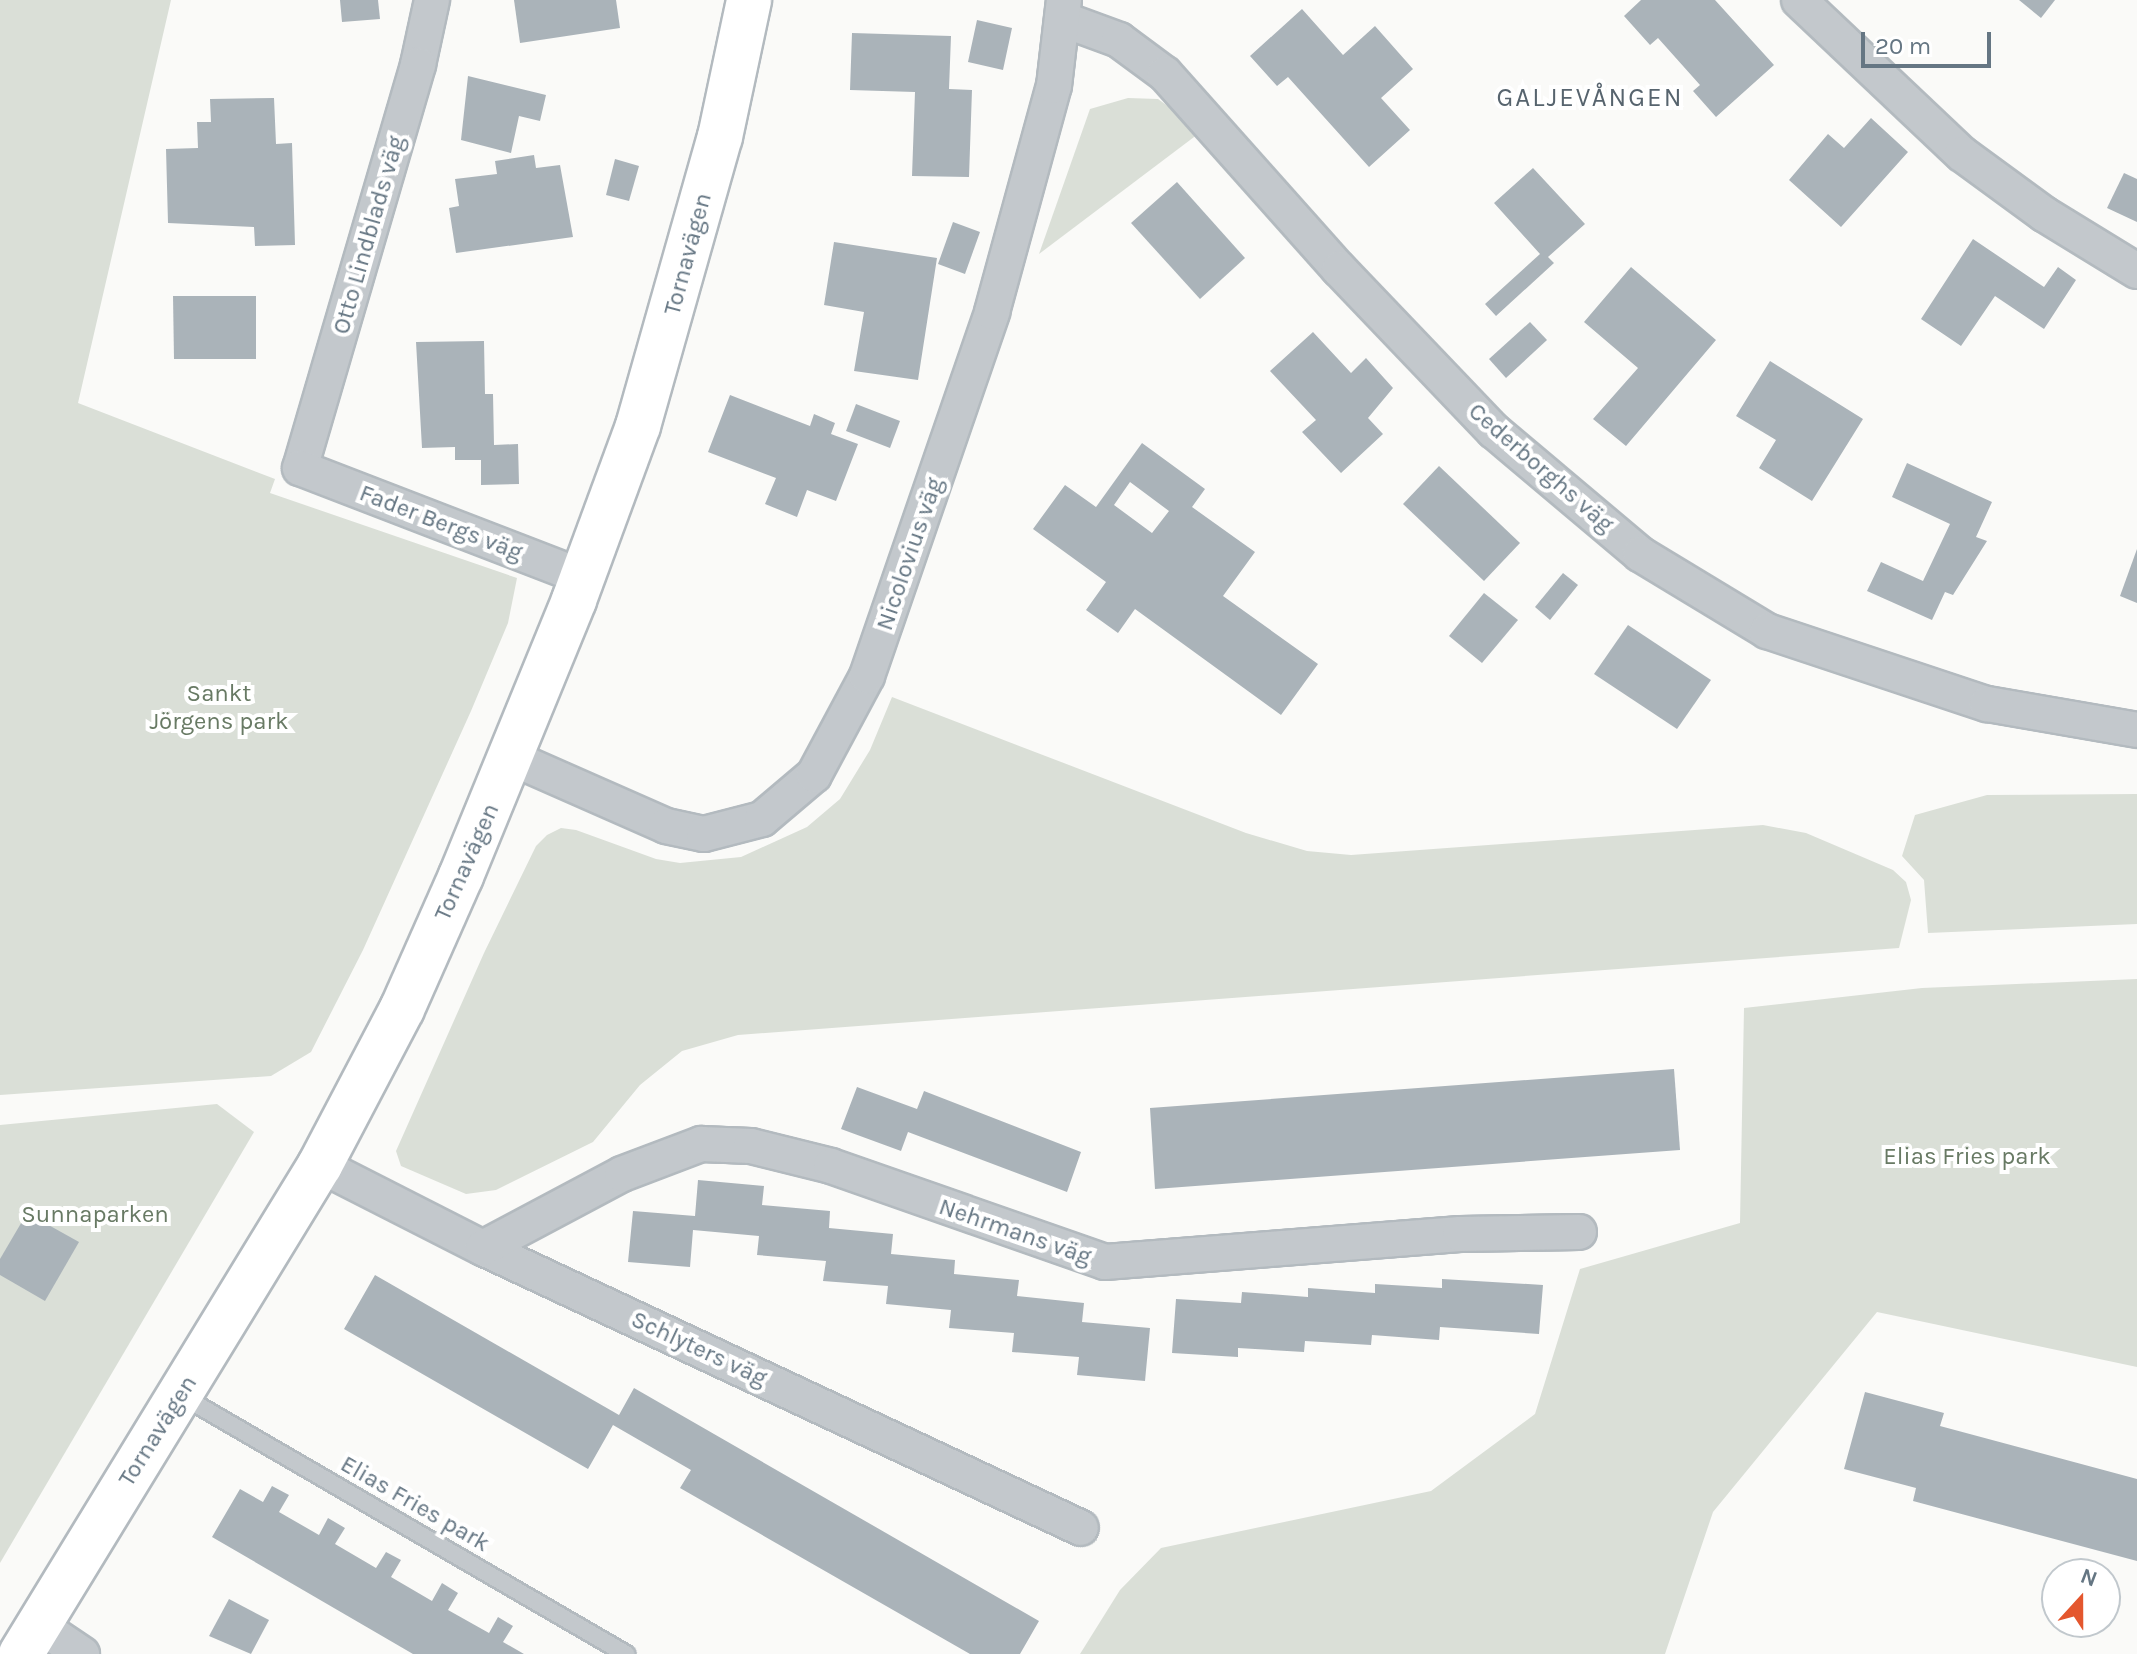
<!DOCTYPE html>
<html>
<head>
<meta charset="utf-8">
<style>
	body { margin:0 }
	#map { position:relative; width:2137px; height:1654px; overflow:hidden; background:#fafaf8; font-family:Karla,sans-serif }
	div>[style] { position:absolute }
	[style*='--x'] { left:calc(var(--x)*1px); top:calc(var(--y)*1px); width:calc(var(--w)*1px); rotate:calc(var(--a)*1deg) }
	.green>* { inset:0; background:#dadfd7 }
	.building>* { inset:0; background:#aab3b9 }
	.roads { filter:drop-shadow(2px 0 #b3babf) drop-shadow(-2px 0 #b3babf) drop-shadow(0 2px #b3babf) drop-shadow(0 -2px #b3babf) }
	.service>* { height:16px; margin:-8px; padding:0 8px; transform-origin:8px; border-radius:8px; background:#c3c8cc }
	.minor>* { height:34px; margin:-17px; padding:0 17px; transform-origin:17px; border-radius:17px; background:#c3c8cc }
	.secondary>* { height:44px; margin:-22px; padding:0 22px; transform-origin:22px; border-radius:22px; background:#fff }
	span { translate:-50% -50%; white-space:nowrap; text-align:center; line-height:1.15; -webkit-text-stroke:8px #fff; paint-order:stroke }
	.street-label { font-size:24px; color:#657683 }
	.park-label { font-size:24px; color:#687a64 }
	.neighbourhood-label { font-size:26px; color:#57646e; letter-spacing:2px }
	.north { position:absolute; left:2041px; top:1558px; width:80px; height:80px; box-sizing:border-box; background:#fff; border:2px solid #c1c8cd; border-radius:50%; rotate:21deg; font-size:22px; font-weight:700; line-height:32px; text-align:center; color:#657683 }
	.north::after { content:''; display:block; margin:auto; width:28px; height:36px; background:#e4572e; clip-path:polygon(50% 0,100% 100%,50% 72%,0 100%) }
	.scale { position:absolute; left:1861px; top:32px; width:130px; height:36px; box-sizing:border-box; border:4px solid #657683; border-top:0; padding-left:10px; font-size:24px; line-height:28px; white-space:nowrap; color:#657683; -webkit-text-stroke:6px #fff; paint-order:stroke }
</style>
</head>
<body>
<div id="map">
	<div class="green">
		<div style="clip-path:polygon(0 0,171px 0,78px 403px,275px 479px,270px 493px,517px 578px,508px 623px,471px 711px,363px 950px,311px 1052px,271px 1076px,0 1095px)"></div>
		<div style="clip-path:polygon(1128px 98px,1158px 99px,1202px 131px,1039px 254px,1090px 109px)"></div>
		<div style="clip-path:polygon(892px 697px,1246px 833px,1307px 851px,1351px 855px,1763px 825px,1806px 833px,1893px 870px,1906px 882px,1911px 900px,1899px 948px,738px 1035px,682px 1051px,640px 1085px,593px 1142px,496px 1190px,466px 1194px,401px 1166px,396px 1151px,484px 953px,536px 846px,547px 835px,561px 828px,576px 830px,656px 859px,680px 863px,741px 857px,807px 827px,840px 799px,870px 750px)"></div>
		<div style="clip-path:polygon(2137px 794px,2137px 924px,1928px 933px,1924px 880px,1902px 856px,1915px 815px,1987px 795px)"></div>
		<div style="clip-path:polygon(2137px 979px,2137px 1367px,1877px 1312px,1713px 1512px,1665px 1654px,1080px 1654px,1120px 1590px,1161px 1548px,1431px 1491px,1535px 1414px,1580px 1269px,1740px 1223px,1744px 1008px,1922px 988px)"></div>
		<div style="clip-path:polygon(217px 1104px,254px 1132px,0 1563px,0 1125px)"></div>
	</div>
	<div class="building">
		<div style="clip-path:polygon(340px 0,378px 0,380px 19px,342px 22px)"></div>
		<div style="clip-path:polygon(514px 0,616px 0,620px 28px,520px 43px)"></div>
		<div style="clip-path:polygon(1641px 0,1715px 0,1774px 65px,1716px 117px,1693px 91px,1700px 85px,1658px 38px,1650px 45px,1624px 16px)"></div>
		<div style="clip-path:polygon(2019px 0,2055px 0,2041px 18px)"></div>
		<div style="clip-path:polygon(1302px 9px,1343px 55px,1375px 26px,1413px 69px,1381px 98px,1410px 130px,1369px 167px,1288px 77px,1277px 86px,1250px 56px)"></div>
		<div style="clip-path:polygon(977px 20px,1012px 28px,1003px 70px,968px 62px)"></div>
		<div style="clip-path:polygon(852px 33px,951px 36px,949px 89px,972px 90px,969px 177px,912px 176px,915px 92px,850px 90px)"></div>
		<div style="clip-path:polygon(468px 76px,546px 95px,540px 121px,519px 116px,511px 153px,461px 140px)"></div>
		<div style="clip-path:polygon(274px 98px,276px 144px,292px 143px,295px 245px,255px 246px,254px 227px,168px 223px,166px 149px,198px 148px,197px 122px,211px 122px,210px 99px)"></div>
		<div style="clip-path:polygon(1871px 118px,1908px 152px,1841px 227px,1789px 180px,1828px 134px,1844px 148px)"></div>
		<div style="clip-path:polygon(534px 155px,536px 168px,560px 165px,573px 237px,456px 253px,449px 208px,459px 206px,455px 179px,497px 174px,495px 161px)"></div>
		<div style="clip-path:polygon(615px 159px,639px 166px,629px 201px,606px 195px)"></div>
		<div style="clip-path:polygon(1533px 168px,1585px 224px,1548px 257px,1554px 263px,1496px 316px,1485px 304px,1540px 254px,1494px 203px)"></div>
		<div style="clip-path:polygon(2124px 173px,2137px 179px,2137px 222px,2107px 208px)"></div>
		<div style="clip-path:polygon(1177px 182px,1245px 258px,1200px 299px,1131px 223px)"></div>
		<div style="clip-path:polygon(953px 222px,980px 232px,965px 274px,938px 264px)"></div>
		<div style="clip-path:polygon(1973px 239px,2044px 287px,2058px 267px,2076px 280px,2044px 329px,1995px 296px,1961px 346px,1921px 319px)"></div>
		<div style="clip-path:polygon(834px 242px,937px 258px,918px 380px,854px 371px,864px 312px,824px 305px)"></div>
		<div style="clip-path:polygon(1631px 267px,1716px 340px,1626px 446px,1593px 419px,1638px 368px,1584px 322px)"></div>
		<div style="clip-path:polygon(173px 296px,256px 296px,256px 359px,174px 359px)"></div>
		<div style="clip-path:polygon(1530px 322px,1547px 340px,1506px 378px,1489px 359px)"></div>
		<div style="clip-path:polygon(1313px 332px,1351px 373px,1366px 358px,1393px 388px,1368px 418px,1383px 434px,1341px 473px,1302px 432px,1316px 420px,1270px 371px)"></div>
		<div style="clip-path:polygon(484px 341px,485px 394px,493px 394px,494px 445px,518px 444px,519px 484px,481px 485px,481px 460px,455px 460px,455px 447px,422px 448px,416px 342px)"></div>
		<div style="clip-path:polygon(1770px 361px,1863px 419px,1812px 501px,1759px 468px,1776px 440px,1736px 416px)"></div>
		<div style="clip-path:polygon(730px 395px,810px 426px,814px 414px,835px 423px,831px 434px,858px 444px,836px 501px,807px 490px,797px 517px,765px 504px,776px 478px,708px 452px)"></div>
		<div style="clip-path:polygon(856px 404px,900px 421px,890px 448px,846px 431px)"></div>
		<div style="clip-path:polygon(evenodd,1142px 443px,1205px 489px,1192px 507px,1255px 552px,1223px 596px,1318px 664px,1281px 715px,1135px 609px,1118px 633px,1086px 610px,1106px 582px,1033px 529px,1065px 485px,1096px 507px,1142px 443px,1130px 482px,1169px 511px,1152px 533px,1114px 505px,1130px 482px)"></div>
		<div style="clip-path:polygon(1907px 463px,1992px 502px,1976px 537px,1987px 541px,1953px 595px,1945px 592px,1932px 620px,1867px 591px,1881px 562px,1923px 581px,1950px 524px,1892px 497px)"></div>
		<div style="clip-path:polygon(1439px 466px,1520px 543px,1484px 581px,1403px 504px)"></div>
		<div style="clip-path:polygon(2137px 549px,2137px 603px,2120px 596px)"></div>
		<div style="clip-path:polygon(1563px 573px,1578px 585px,1550px 620px,1535px 607px)"></div>
		<div style="clip-path:polygon(1484px 593px,1518px 620px,1482px 663px,1449px 636px)"></div>
		<div style="clip-path:polygon(1628px 625px,1711px 680px,1677px 729px,1594px 674px)"></div>
		<div style="clip-path:polygon(1674px 1069px,1680px 1150px,1155px 1189px,1150px 1108px)"></div>
		<div style="clip-path:polygon(857px 1087px,917px 1109px,924px 1091px,1081px 1152px,1067px 1192px,908px 1132px,901px 1151px,841px 1129px)"></div>
		<div style="clip-path:polygon(698px 1180px,764px 1186px,762px 1205px,830px 1211px,829px 1228px,893px 1234px,891px 1254px,955px 1260px,954px 1274px,1019px 1280px,1017px 1296px,1084px 1303px,1082px 1322px,1150px 1328px,1145px 1381px,1077px 1375px,1079px 1357px,1012px 1352px,1014px 1333px,949px 1328px,951px 1310px,886px 1304px,888px 1286px,823px 1281px,826px 1261px,757px 1255px,759px 1236px,693px 1230px,690px 1267px,628px 1262px,633px 1211px,695px 1216px)"></div>
		<div style="clip-path:polygon(27px 1213px,79px 1242px,45px 1301px,0 1275px,0 1259px)"></div>
		<div style="clip-path:polygon(375px 1275px,619px 1415px,634px 1388px,1039px 1621px,1020px 1654px,970px 1654px,680px 1488px,691px 1470px,613px 1425px,588px 1469px,344px 1329px)"></div>
		<div style="clip-path:polygon(1442px 1279px,1543px 1285px,1539px 1334px,1440px 1327px,1439px 1340px,1372px 1335px,1371px 1345px,1305px 1341px,1304px 1352px,1238px 1348px,1238px 1357px,1172px 1353px,1176px 1299px,1241px 1303px,1242px 1292px,1308px 1297px,1308px 1288px,1375px 1293px,1375px 1284px,1442px 1288px)"></div>
		<div style="clip-path:polygon(1865px 1392px,1944px 1413px,1940px 1426px,2137px 1479px,2137px 1561px,1913px 1501px,1916px 1488px,1844px 1469px)"></div>
		<div style="clip-path:polygon(272px 1486px,289px 1495px,279px 1512px,319px 1535px,328px 1518px,345px 1528px,335px 1544px,376px 1568px,386px 1552px,401px 1560px,391px 1577px,432px 1601px,442px 1583px,458px 1593px,448px 1610px,489px 1633px,498px 1617px,513px 1626px,503px 1642px,524px 1654px,413px 1654px,212px 1537px,240px 1489px,263px 1502px)"></div>
		<div style="clip-path:polygon(229px 1599px,269px 1620px,251px 1654px,209px 1636px)"></div>
	</div>
	<div class="roads">
		<div class="service">
			<div style="--x:182;--y:1396;--w:514;--a:30.16"></div>
		</div>
		<div class="minor">
			<div style="--x:432;--y:0;--w:66;--a:102.2"></div>
			<div style="--x:418;--y:65;--w:420;--a:106.3"></div>
			<div style="--x:300;--y:468;--w:303;--a:21.1"></div>
			<div style="--x:1799;--y:0;--w:224;--a:43.4"></div>
			<div style="--x:1962;--y:154;--w:102;--a:36.2"></div>
			<div style="--x:2044;--y:214;--w:109;--a:31.5"></div>
			<div style="--x:1062;--y:19;--w:61;--a:20.2"></div>
			<div style="--x:1119;--y:40;--w:57;--a:36.5"></div>
			<div style="--x:1165;--y:74;--w:261;--a:48.3"></div>
			<div style="--x:1339;--y:269;--w:224;--a:46.3"></div>
			<div style="--x:1494;--y:431;--w:191;--a:40.1"></div>
			<div style="--x:1640;--y:554;--w:149;--a:31.2"></div>
			<div style="--x:1767;--y:631;--w:232;--a:18.4"></div>
			<div style="--x:1987;--y:704;--w:152;--a:9.8"></div>
			<div style="--x:512;--y:758;--w:168;--a:23.8"></div>
			<div style="--x:666;--y:826;--w:39;--a:12"></div>
			<div style="--x:704;--y:834;--w:60;--a:-14.5"></div>
			<div style="--x:762;--y:819;--w:68;--a:-40.2"></div>
			<div style="--x:814;--y:775;--w:112;--a:-61.8"></div>
			<div style="--x:867;--y:676;--w:385;--a:-71"></div>
			<div style="--x:992;--y:312;--w:234;--a:-74.7"></div>
			<div style="--x:1054;--y:86;--w:87;--a:-83.4"></div>
			<div style="--x:320;--y:1165;--w:183;--a:27"></div>
			<div style="--x:483;--y:1248;--w:660;--a:25.09"></div>
			<div style="--x:483;--y:1248;--w:157;--a:-28"></div>
			<div style="--x:622;--y:1174;--w:85;--a:-20.8"></div>
			<div style="--x:701;--y:1144;--w:50;--a:2.3"></div>
			<div style="--x:751;--y:1146;--w:82;--a:14"></div>
			<div style="--x:831;--y:1166;--w:290;--a:19.3"></div>
			<div style="--x:1105;--y:1262;--w:356;--a:-4.5"></div>
			<div style="--x:1460;--y:1234;--w:119;--a:-1"></div>
			<div style="--x:39;--y:1625;--w:52;--a:34"></div>
		</div>
		<div class="secondary">
			<div style="--x:21;--y:1654;--w:573;--a:-58.56"></div>
			<div style="--x:320;--y:1165;--w:176;--a:-62.3"></div>
			<div style="--x:402;--y:1009;--w:145;--a:-66.1"></div>
			<div style="--x:461;--y:876;--w:298;--a:-67.7"></div>
			<div style="--x:574;--y:600;--w:185;--a:-69.8"></div>
			<div style="--x:638;--y:426;--w:300;--a:-74.2"></div>
			<div style="--x:720;--y:137;--w:140;--a:-78"></div>
		</div>
	</div>
	<div class="street-label">
		<span style="left:369px;top:235px;rotate:-74deg">Otto Lindblads väg</span>
		<span style="left:688px;top:254px;rotate:-75deg">Tornavägen</span>
		<span style="left:1541px;top:468px;rotate:41deg">Cederborghs väg</span>
		<span style="left:441px;top:523px;rotate:21deg">Fader Bergs väg</span>
		<span style="left:910px;top:554px;rotate:-71deg">Nicolovius väg</span>
		<span style="left:467px;top:862px;rotate:-66deg">Tornavägen</span>
		<span style="left:1015px;top:1232px;rotate:19deg">Nehrmans väg</span>
		<span style="left:699px;top:1349px;rotate:25deg">Schlyters väg</span>
		<span style="left:158px;top:1431px;rotate:-58deg">Tornavägen</span>
		<span style="left:415px;top:1504px;rotate:30deg">Elias Fries park</span>
	</div>
	<div class="park-label">
		<span style="left:219px;top:708px">Sankt<br>Jörgens park</span>
		<span style="left:1967px;top:1157px">Elias Fries park</span>
		<span style="left:95px;top:1215px">Sunnaparken</span>
	</div>
	<div class="neighbourhood-label">
		<span style="left:1590px;top:98px">GALJEVÅNGEN</span>
	</div>
	<div class="north">N</div>
	<div class="scale">20 m</div>
</div>
</body>
</html>
